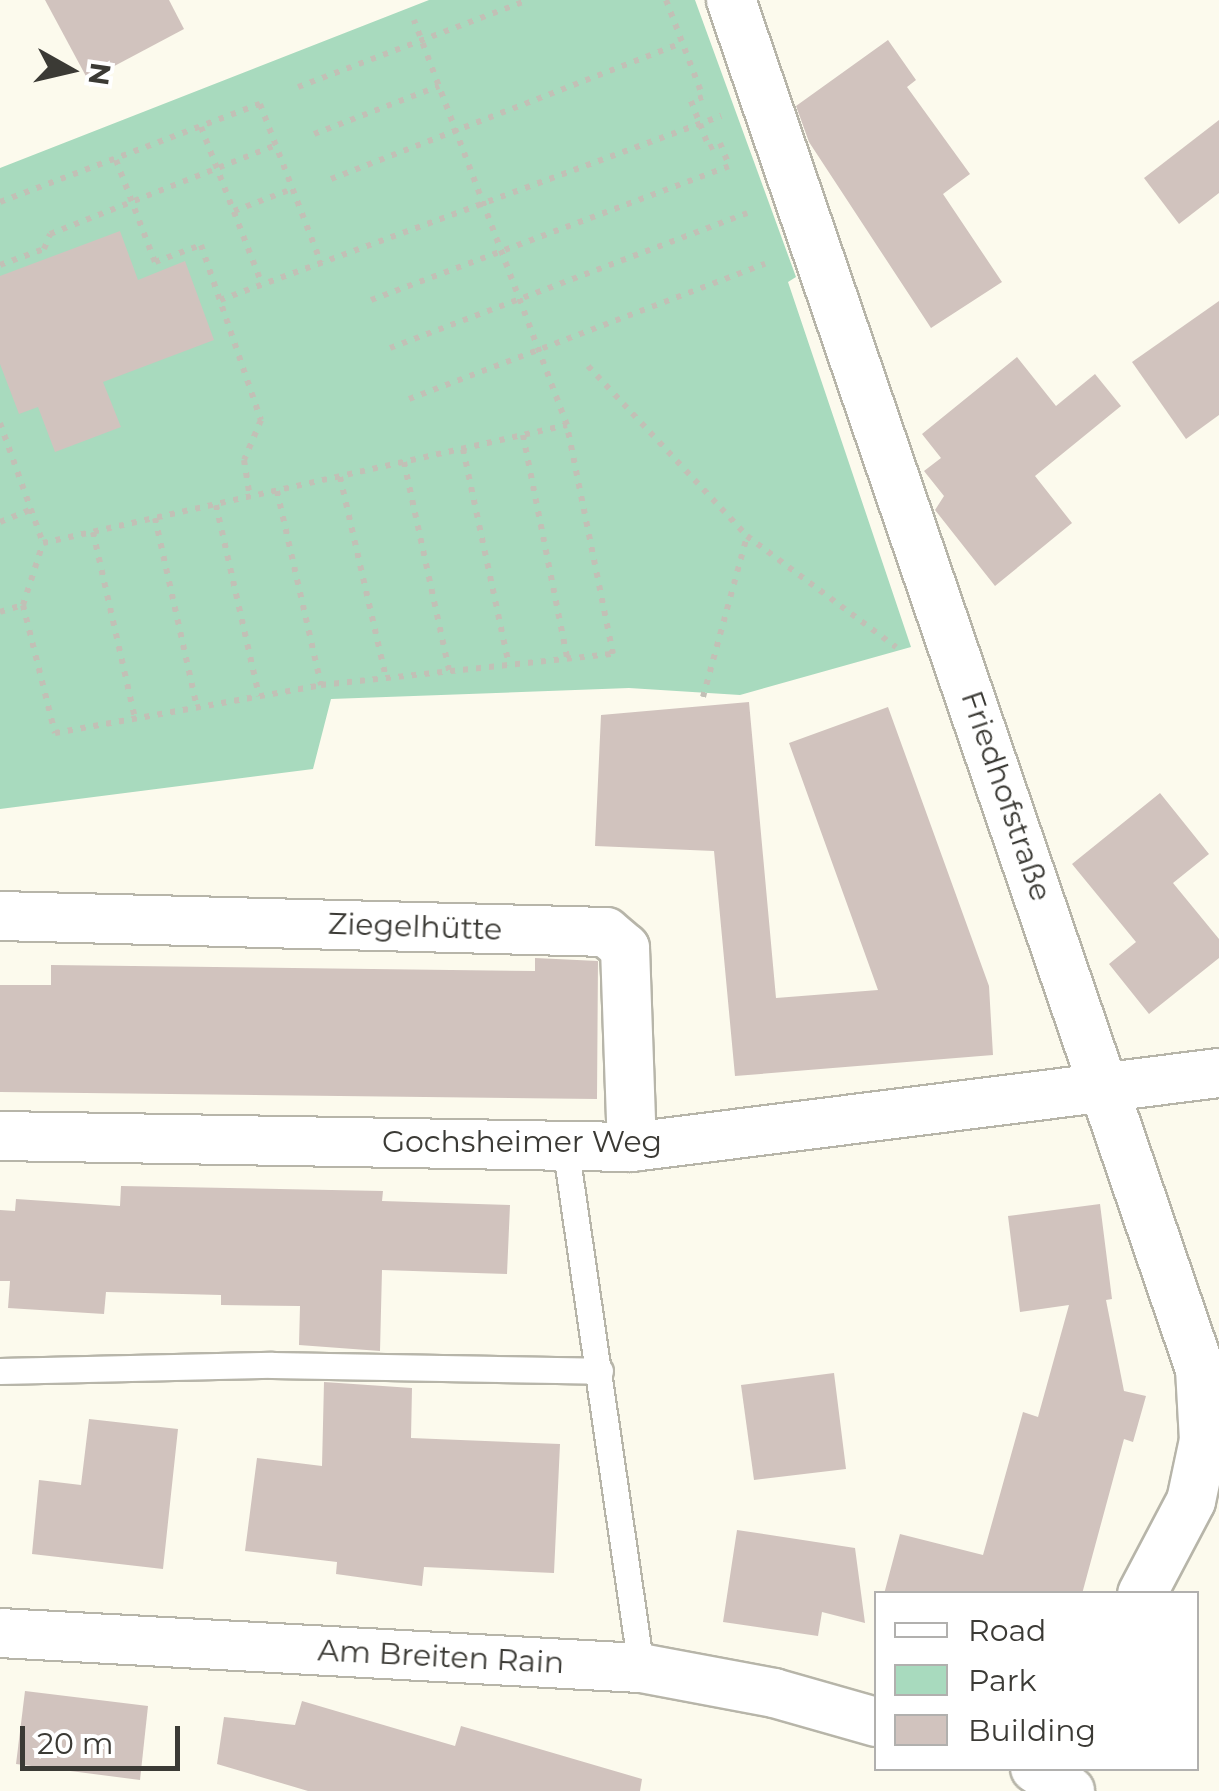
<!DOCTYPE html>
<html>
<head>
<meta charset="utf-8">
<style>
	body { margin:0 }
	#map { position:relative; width:1219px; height:1791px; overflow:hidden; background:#fcfaed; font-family:Montserrat,sans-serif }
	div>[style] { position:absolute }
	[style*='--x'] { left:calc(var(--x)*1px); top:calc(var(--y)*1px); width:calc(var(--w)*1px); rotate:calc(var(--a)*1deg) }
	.green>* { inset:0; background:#a8dabe }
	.building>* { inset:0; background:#d1c3be }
	.path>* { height:6px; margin-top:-3px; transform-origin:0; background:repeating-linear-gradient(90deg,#c2c0b6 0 5px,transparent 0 13px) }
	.roads { filter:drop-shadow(2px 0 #b7b5a9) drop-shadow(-2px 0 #b7b5a9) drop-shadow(0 2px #b7b5a9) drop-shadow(0 -2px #b7b5a9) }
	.lane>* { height:25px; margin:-12.5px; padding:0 12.5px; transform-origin:12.5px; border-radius:12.5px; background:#fff }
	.street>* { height:48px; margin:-24px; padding:0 24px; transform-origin:24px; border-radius:24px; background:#fff }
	span { translate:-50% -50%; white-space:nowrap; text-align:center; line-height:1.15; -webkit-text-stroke:8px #fff; paint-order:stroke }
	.street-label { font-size:30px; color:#3b3a35 }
	.legend { position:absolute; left:874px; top:1591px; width:325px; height:180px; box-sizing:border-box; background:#fff; border:2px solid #b1b0ae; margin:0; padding:12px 18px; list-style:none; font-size:30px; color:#3b3a35 }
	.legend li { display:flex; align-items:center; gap:20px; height:50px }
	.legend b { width:50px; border:2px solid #b1b0ae }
	.north { position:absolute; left:20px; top:20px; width:100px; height:100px; -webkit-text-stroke:8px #fff; paint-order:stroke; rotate:98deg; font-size:28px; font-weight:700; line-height:40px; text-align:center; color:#3b3a35 }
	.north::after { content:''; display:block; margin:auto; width:35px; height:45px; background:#3b3a35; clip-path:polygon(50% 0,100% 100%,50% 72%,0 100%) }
	.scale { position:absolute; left:20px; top:1726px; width:160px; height:45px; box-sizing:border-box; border:5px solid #3b3a35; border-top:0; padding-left:12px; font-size:30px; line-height:35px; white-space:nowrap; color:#3b3a35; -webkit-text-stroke:8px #fff; paint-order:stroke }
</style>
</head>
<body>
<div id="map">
	<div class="green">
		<div style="clip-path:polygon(429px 0,695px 0,796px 277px,788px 282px,911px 647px,740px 695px,629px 688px,331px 699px,313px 769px,0 809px,0 168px)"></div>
	</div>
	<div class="building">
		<div style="clip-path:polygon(45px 0,169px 0,184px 29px,88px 80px)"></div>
		<div style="clip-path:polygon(888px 40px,916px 80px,907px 87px,970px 174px,943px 194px,1002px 282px,931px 328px,809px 142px,796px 106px)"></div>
		<div style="clip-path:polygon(1219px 120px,1219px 193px,1179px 224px,1144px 178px)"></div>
		<div style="clip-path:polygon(120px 231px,138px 280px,185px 261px,214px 340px,103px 382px,121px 427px,55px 452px,38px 407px,19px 414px,0 364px,0 276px)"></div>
		<div style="clip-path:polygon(1219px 301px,1219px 415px,1186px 439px,1132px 362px)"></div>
		<div style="clip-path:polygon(1017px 357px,1056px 406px,1095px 374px,1121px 406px,1035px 476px,1072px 523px,995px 586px,935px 510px,944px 496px,924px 471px,941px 458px,922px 434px)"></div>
		<div style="clip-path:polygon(749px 702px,776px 998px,878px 990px,789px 743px,888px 707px,989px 986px,993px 1055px,735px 1076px,714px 851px,595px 846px,601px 715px)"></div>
		<div style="clip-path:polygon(1160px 793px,1209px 854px,1173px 883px,1219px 939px,1219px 958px,1149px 1014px,1109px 964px,1136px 942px,1072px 864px)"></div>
		<div style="clip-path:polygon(535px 958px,598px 961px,597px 1099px,0 1092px,0 985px,51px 985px,51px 965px,535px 971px)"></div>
		<div style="clip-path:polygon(121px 1186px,383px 1191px,382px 1201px,510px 1205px,507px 1274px,382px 1270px,380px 1351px,299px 1345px,300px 1306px,221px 1305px,221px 1295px,106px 1292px,104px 1314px,8px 1308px,10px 1281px,0 1281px,0 1210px,15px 1211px,16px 1199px,120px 1206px)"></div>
		<div style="clip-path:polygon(1100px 1204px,1112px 1299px,1106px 1300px,1124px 1391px,1146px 1396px,1133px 1442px,1124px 1439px,1082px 1594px,884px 1594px,900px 1534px,983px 1555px,1023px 1412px,1038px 1417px,1069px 1305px,1020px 1312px,1008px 1216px)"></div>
		<div style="clip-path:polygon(834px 1373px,846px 1469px,754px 1480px,741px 1385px)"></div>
		<div style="clip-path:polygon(324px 1382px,412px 1388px,411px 1438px,560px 1444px,554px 1573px,424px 1567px,422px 1586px,336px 1574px,337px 1562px,245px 1551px,257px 1458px,322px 1466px)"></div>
		<div style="clip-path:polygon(89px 1419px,178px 1429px,163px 1569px,32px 1554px,39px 1480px,81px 1485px)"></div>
		<div style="clip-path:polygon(737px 1530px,855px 1548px,865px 1623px,822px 1612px,818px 1636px,723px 1622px)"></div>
		<div style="clip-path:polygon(25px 1691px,148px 1706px,140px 1780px,16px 1764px)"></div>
		<div style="clip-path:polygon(302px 1701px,455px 1746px,461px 1726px,642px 1779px,640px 1791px,308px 1791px,217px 1764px,224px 1717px,295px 1725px)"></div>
	</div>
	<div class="path">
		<div style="--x:666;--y:0;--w:104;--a:69.1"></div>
		<div style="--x:703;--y:97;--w:13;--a:162"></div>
		<div style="--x:691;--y:101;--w:25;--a:69"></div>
		<div style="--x:700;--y:124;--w:26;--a:69"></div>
		<div style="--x:709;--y:148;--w:12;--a:-24"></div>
		<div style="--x:720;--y:143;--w:22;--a:68"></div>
		<div style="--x:298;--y:87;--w:246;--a:-20.7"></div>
		<div style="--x:201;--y:127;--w:168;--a:68.8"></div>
		<div style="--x:314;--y:134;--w:134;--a:-21"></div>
		<div style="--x:116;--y:160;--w:109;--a:69.1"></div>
		<div style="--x:155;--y:262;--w:49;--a:-20.3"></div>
		<div style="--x:201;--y:245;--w:185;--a:71.1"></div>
		<div style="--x:261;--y:420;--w:43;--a:113"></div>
		<div style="--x:244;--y:460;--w:36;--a:81"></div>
		<div style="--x:331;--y:179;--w:376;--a:-21.2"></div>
		<div style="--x:0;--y:202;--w:278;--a:-20.7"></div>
		<div style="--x:260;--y:104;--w:170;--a:69"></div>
		<div style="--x:234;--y:211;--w:62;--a:-20.8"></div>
		<div style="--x:0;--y:265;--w:47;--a:-20"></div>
		<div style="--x:44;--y:249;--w:16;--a:-68"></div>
		<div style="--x:50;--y:234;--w:243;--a:-21.5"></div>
		<div style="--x:220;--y:300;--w:534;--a:-20.17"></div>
		<div style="--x:371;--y:300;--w:382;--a:-20.5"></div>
		<div style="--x:390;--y:348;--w:382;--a:-20.7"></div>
		<div style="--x:588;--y:366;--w:233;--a:46.9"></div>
		<div style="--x:747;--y:536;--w:186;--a:36.7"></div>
		<div style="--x:409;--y:399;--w:381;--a:-20.8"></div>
		<div style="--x:0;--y:423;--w:127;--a:70.3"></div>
		<div style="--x:523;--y:435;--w:227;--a:78.8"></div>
		<div style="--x:463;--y:449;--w:221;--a:78"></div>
		<div style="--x:404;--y:462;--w:214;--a:77.8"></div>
		<div style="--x:340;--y:477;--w:206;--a:77.1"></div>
		<div style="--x:277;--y:491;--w:199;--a:77.2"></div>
		<div style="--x:216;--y:505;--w:196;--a:77.3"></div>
		<div style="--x:155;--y:518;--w:194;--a:77.5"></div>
		<div style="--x:0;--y:522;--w:35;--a:-22"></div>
		<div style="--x:93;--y:532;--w:191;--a:77.3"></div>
		<div style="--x:23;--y:605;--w:132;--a:76"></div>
		<div style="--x:55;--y:733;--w:270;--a:-10.2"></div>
		<div style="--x:321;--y:685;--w:294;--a:-6.1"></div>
		<div style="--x:613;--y:654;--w:234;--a:-101.4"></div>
		<div style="--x:567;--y:425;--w:433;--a:-110.7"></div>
		<div style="--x:0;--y:612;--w:24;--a:-17"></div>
		<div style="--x:23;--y:605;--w:65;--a:-72.1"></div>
		<div style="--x:43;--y:543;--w:537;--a:-12.69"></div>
		<div style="--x:703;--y:697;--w:167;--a:-74.7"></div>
	</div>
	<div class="roads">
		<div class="lane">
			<div style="--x:565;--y:1145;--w:528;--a:81.73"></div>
			<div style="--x:0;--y:1371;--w:272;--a:-1.3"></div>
			<div style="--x:272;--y:1365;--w:328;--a:1"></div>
		</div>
		<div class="street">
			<div style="--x:731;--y:0;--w:1447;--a:71.09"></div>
			<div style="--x:1200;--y:1369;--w:71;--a:86.8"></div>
			<div style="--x:1204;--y:1440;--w:62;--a:102"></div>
			<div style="--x:1191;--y:1501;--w:105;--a:117.8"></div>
			<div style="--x:0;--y:916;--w:606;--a:1.51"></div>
			<div style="--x:606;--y:932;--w:25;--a:40"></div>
			<div style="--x:625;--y:948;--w:199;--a:88"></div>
			<div style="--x:0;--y:1136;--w:632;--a:1"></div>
			<div style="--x:632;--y:1147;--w:592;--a:-7.19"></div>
			<div style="--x:0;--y:1633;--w:642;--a:3.13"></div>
			<div style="--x:641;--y:1668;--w:135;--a:10.6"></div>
			<div style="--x:774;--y:1693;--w:106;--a:15.9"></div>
			<div style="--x:1035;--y:1768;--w:42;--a:33.3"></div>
		</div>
	</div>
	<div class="street-label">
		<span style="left:1006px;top:796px;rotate:71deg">Friedhofstraße</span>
		<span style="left:415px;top:927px;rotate:2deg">Ziegelhütte</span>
		<span style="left:522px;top:1142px">Gochsheimer Weg</span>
		<span style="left:441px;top:1657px;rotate:3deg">Am Breiten Rain</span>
	</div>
	<ul class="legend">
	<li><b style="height:12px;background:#fff"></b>Road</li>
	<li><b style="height:28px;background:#a8dabe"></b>Park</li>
	<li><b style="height:28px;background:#d1c3be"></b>Building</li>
	</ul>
	<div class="north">N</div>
	<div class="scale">20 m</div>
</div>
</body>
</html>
